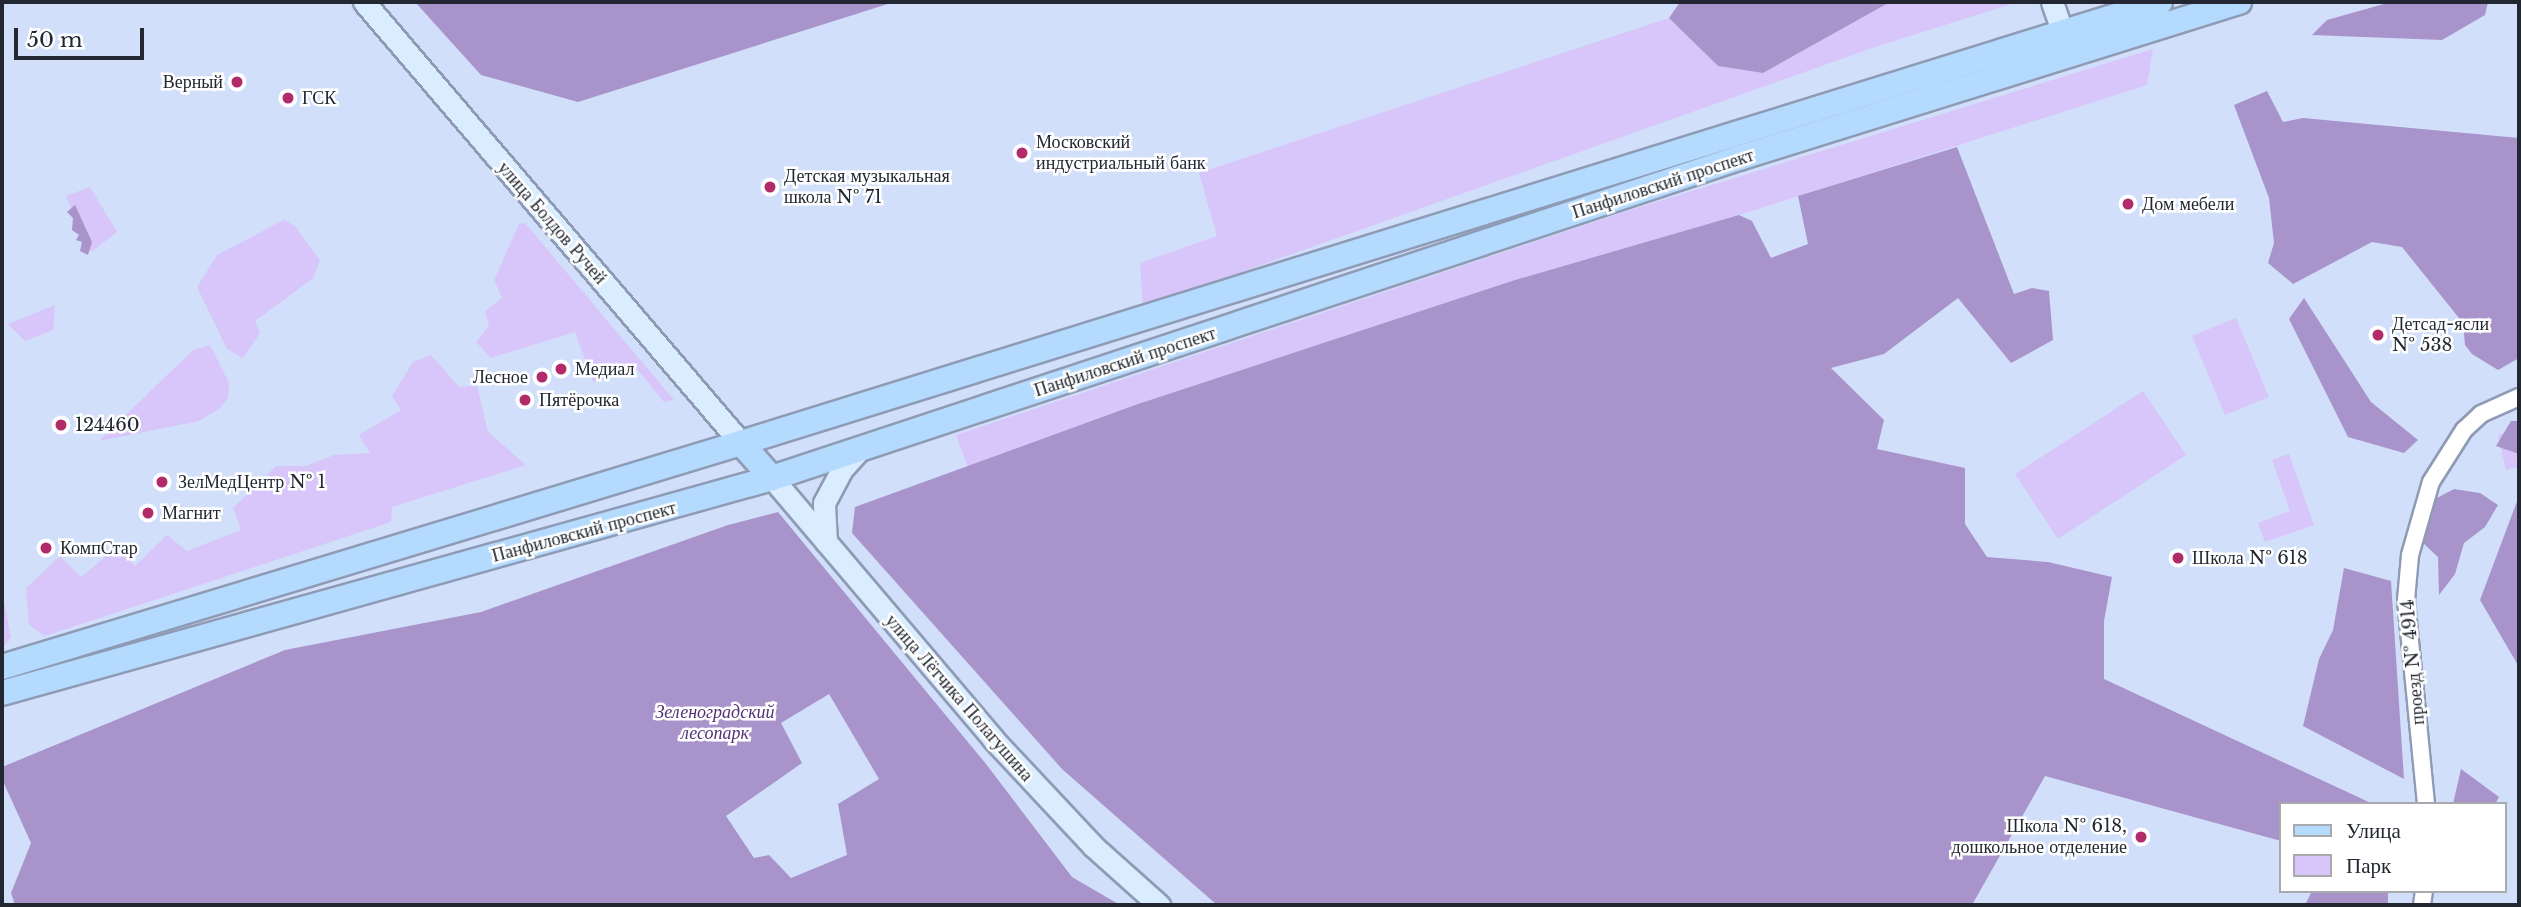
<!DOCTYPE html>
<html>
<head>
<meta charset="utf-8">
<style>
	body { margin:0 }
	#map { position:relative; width:2521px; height:907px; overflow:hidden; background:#d1dffb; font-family:"Libre Baskerville",serif }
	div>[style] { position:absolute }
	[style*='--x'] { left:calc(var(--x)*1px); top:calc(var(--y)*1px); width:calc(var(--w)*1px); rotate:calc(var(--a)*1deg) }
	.green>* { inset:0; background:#d8c5f9 }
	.forest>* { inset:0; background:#a894ca }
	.roads { filter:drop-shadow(2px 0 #8f9bb5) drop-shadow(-2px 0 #8f9bb5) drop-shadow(0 2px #8f9bb5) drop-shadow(0 -2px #8f9bb5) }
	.street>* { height:16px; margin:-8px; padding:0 8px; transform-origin:8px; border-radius:8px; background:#fff }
	.secondary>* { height:21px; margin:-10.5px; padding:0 10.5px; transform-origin:10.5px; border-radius:10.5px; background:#daedfe }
	.primary>* { height:24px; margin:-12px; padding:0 12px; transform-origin:12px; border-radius:12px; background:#b4dafd }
	.dots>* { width:19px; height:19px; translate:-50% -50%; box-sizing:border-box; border:4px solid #fff; border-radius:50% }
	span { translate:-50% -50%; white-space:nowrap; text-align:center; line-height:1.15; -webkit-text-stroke:5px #fff; paint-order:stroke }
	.poi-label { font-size:18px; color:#222731 }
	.right { translate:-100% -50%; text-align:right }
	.left { translate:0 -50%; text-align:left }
	.street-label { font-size:18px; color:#222731 }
	.park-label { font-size:18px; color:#513376; font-style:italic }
	.frame { position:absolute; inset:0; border:4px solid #222731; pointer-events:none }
	.legend { position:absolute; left:2279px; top:802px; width:228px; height:91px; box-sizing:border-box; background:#fff; border:2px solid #a7a9ad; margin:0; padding:9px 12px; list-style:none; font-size:21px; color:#222731 }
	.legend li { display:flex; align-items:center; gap:14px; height:35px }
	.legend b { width:35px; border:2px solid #a7a9ad }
	.scale { position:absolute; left:14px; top:28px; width:130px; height:32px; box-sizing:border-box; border:4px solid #222731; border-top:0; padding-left:9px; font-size:21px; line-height:24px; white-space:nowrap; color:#222731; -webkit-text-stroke:5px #fff; paint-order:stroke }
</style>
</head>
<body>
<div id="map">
	<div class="green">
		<div style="clip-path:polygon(1890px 2px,2018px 2px,1875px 47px,1143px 307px,1140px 263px,1217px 236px,1199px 173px,1669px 18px,1718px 66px,1763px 73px)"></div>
		<div style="clip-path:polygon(2153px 49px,2147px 85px,1739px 215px,1515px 280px,1138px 404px,968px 468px,956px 435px,1624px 212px)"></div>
		<div style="clip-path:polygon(90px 187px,117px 232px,91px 252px,66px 196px)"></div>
		<div style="clip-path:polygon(284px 220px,295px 226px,320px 261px,313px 278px,255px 321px,260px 333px,243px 358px,227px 349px,197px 287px,217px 255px)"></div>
		<div style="clip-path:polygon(525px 223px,674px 400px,664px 402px,637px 369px,593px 382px,575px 332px,491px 358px,476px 342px,489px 326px,485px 311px,502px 298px,494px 280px,519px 224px)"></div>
		<div style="clip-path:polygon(55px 305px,53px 330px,25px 341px,8px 324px)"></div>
		<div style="clip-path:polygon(2236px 318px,2269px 397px,2225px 415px,2192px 336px)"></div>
		<div style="clip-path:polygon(210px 345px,229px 383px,228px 398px,220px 408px,199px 421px,99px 441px,193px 350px)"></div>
		<div style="clip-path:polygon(431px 355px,459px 387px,477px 386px,488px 432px,526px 465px,392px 507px,391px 522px,45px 636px,29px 625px,26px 588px,60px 556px,81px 577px,116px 548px,135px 566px,167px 535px,187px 551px,241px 530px,233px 508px,276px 466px,306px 466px,334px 455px,370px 453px,359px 435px,401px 410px,392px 396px,413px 362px)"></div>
		<div style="clip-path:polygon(2143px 391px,2186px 455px,2058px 539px,2015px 474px)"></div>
		<div style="clip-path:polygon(2518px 429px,2519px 467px,2506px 470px,2498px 435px)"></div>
		<div style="clip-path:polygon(2289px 454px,2314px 525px,2265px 542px,2258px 523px,2290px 511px,2272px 460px)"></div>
		<div style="clip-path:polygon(2px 592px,11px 637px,2px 649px)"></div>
	</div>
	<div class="forest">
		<div style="clip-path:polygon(415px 2px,894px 2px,578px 102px,481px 75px)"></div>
		<div style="clip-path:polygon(1680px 2px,1890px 2px,1763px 73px,1718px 66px,1669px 18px)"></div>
		<div style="clip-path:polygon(2391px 2px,2488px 2px,2485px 15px,2442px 40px,2312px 35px,2327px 20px)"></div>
		<div style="clip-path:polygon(2267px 91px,2283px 122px,2303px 118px,2519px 138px,2519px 358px,2498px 370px,2472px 354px,2465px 345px,2463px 323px,2402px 247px,2372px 242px,2293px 284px,2268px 263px,2274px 243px,2269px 198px,2234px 105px)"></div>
		<div style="clip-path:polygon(1957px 147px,2014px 294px,2032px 288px,2049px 291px,2053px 340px,2011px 363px,1958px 298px,1884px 354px,1831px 368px,1884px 420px,1877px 449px,1965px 468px,1965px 524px,1987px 557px,2048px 562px,2112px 577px,2104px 621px,2104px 679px,2373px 804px,2281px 804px,2281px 841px,2045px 776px,1972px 905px,1217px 905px,1062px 769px,852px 533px,855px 507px,1138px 404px,1515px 280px,1739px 215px,1752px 221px,1771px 258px,1808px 244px,1798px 196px)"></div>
		<div style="clip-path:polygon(75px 205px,92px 242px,88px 255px,80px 251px,82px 242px,76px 240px,79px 235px,72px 230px,73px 218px,67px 212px)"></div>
		<div style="clip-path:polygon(2304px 298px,2371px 402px,2418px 440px,2404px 453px,2348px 437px,2289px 319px)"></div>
		<div style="clip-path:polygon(2511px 421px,2519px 421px,2519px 454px,2496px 446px)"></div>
		<div style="clip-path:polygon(2454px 489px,2480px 493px,2498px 505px,2485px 527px,2464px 543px,2455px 574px,2439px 595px,2438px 557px,2423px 543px,2433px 500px)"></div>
		<div style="clip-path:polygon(2519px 496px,2519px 667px,2480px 600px)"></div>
		<div style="clip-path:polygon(evenodd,778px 512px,986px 764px,1072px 877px,1120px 905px,15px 905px,11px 893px,31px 843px,2px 779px,2px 767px,285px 650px,481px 612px,728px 525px,778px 512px,829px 694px,879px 779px,838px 804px,847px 855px,791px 878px,769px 855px,754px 858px,726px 816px,802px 763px,781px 723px,829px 694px)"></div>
		<div style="clip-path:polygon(2344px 568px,2391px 581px,2404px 779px,2303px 726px,2319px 659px,2333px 630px)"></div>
		<div style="clip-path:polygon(2461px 769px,2499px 797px,2495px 804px,2453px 804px)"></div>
		<div style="clip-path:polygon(2312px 891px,2388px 891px,2388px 905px,2305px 905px)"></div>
	</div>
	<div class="roads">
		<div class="street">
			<div style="--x:2426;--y:804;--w:205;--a:-95.6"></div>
			<div style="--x:2406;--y:600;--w:45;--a:-84.9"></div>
			<div style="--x:2410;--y:555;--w:76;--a:-74"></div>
			<div style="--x:2431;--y:482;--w:62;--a:-57.6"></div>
			<div style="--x:2464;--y:430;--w:23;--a:-43"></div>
			<div style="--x:2481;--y:414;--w:42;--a:-24.1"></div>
			<div style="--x:2422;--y:905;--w:14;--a:-82"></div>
		</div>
		<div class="secondary">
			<div style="--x:364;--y:2;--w:580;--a:49.47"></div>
			<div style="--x:2052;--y:2;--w:46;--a:70.8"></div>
			<div style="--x:772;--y:478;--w:342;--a:49.7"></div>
			<div style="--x:993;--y:739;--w:146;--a:46.9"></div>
			<div style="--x:1093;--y:846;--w:89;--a:41.8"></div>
			<div style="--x:826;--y:542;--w:39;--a:-93"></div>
			<div style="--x:824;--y:503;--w:40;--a:-62"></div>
			<div style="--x:843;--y:468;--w:24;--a:-48"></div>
		</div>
		<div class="primary">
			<div style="--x:741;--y:443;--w:47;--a:48.5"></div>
			<div style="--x:2;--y:667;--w:772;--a:-16.86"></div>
			<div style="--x:741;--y:443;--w:1486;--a:-17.26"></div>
			<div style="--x:2;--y:693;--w:799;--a:-15.6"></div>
			<div style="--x:772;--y:478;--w:1019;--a:-18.31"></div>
			<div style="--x:1739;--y:158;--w:524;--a:-17.33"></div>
		</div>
	</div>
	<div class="dots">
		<div style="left:237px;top:82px;background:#b32a6a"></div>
		<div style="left:288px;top:98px;background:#b32a6a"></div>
		<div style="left:1022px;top:153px;background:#b32a6a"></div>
		<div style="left:770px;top:187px;background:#b32a6a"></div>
		<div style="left:2128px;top:204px;background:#b32a6a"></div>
		<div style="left:2378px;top:335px;background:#b32a6a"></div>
		<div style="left:561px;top:369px;background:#b32a6a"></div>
		<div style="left:542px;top:377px;background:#b32a6a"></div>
		<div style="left:525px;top:400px;background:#b32a6a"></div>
		<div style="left:61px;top:425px;background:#b32a6a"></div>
		<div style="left:162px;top:482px;background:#b32a6a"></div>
		<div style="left:148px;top:513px;background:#b32a6a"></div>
		<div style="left:46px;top:548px;background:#b32a6a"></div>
		<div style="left:2178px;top:558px;background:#b32a6a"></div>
		<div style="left:2141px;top:837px;background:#b32a6a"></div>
	</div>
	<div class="poi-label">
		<span class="right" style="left:223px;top:82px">Верный</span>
		<span class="left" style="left:302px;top:98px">ГСК</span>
		<span class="left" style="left:1036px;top:153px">Московский<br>индустриальный банк</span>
		<span class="left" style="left:784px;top:187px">Детская музыкальная<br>школа № 71</span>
		<span class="left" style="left:2142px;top:204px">Дом мебели</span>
		<span class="left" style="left:2392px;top:335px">Детсад-ясли<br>№ 538</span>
		<span class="left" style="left:575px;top:369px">Медиал</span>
		<span class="right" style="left:528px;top:377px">Лесное</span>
		<span class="left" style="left:539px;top:400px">Пятёрочка</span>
		<span class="left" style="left:75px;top:425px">124460</span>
		<span class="left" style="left:178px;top:482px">ЗелМедЦентр № 1</span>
		<span class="left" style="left:162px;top:513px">Магнит</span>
		<span class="left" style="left:60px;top:548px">КомпСтар</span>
		<span class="left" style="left:2192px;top:558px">Школа № 618</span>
		<span class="right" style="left:2127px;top:837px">Школа № 618,<br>дошкольное отделение</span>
	</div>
	<div class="street-label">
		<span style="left:1663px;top:184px;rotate:-18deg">Панфиловский проспект</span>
		<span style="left:552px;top:223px;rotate:49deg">улица Болдов Ручей</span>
		<span style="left:1125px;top:362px;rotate:-18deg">Панфиловский проспект</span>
		<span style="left:584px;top:532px;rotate:-15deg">Панфиловский проспект</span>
		<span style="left:2413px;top:662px;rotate:-95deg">проезд № 4914</span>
		<span style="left:959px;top:698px;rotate:49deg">улица Лётчика Полагушина</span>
	</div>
	<div class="park-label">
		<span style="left:715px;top:723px">Зеленоградский<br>лесопарк</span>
	</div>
	<div class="frame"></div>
	<ul class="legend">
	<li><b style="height:9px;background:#b4dafd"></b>Улица</li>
	<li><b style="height:19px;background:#d8c5f9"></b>Парк</li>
	</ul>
	<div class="scale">50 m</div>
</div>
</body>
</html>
